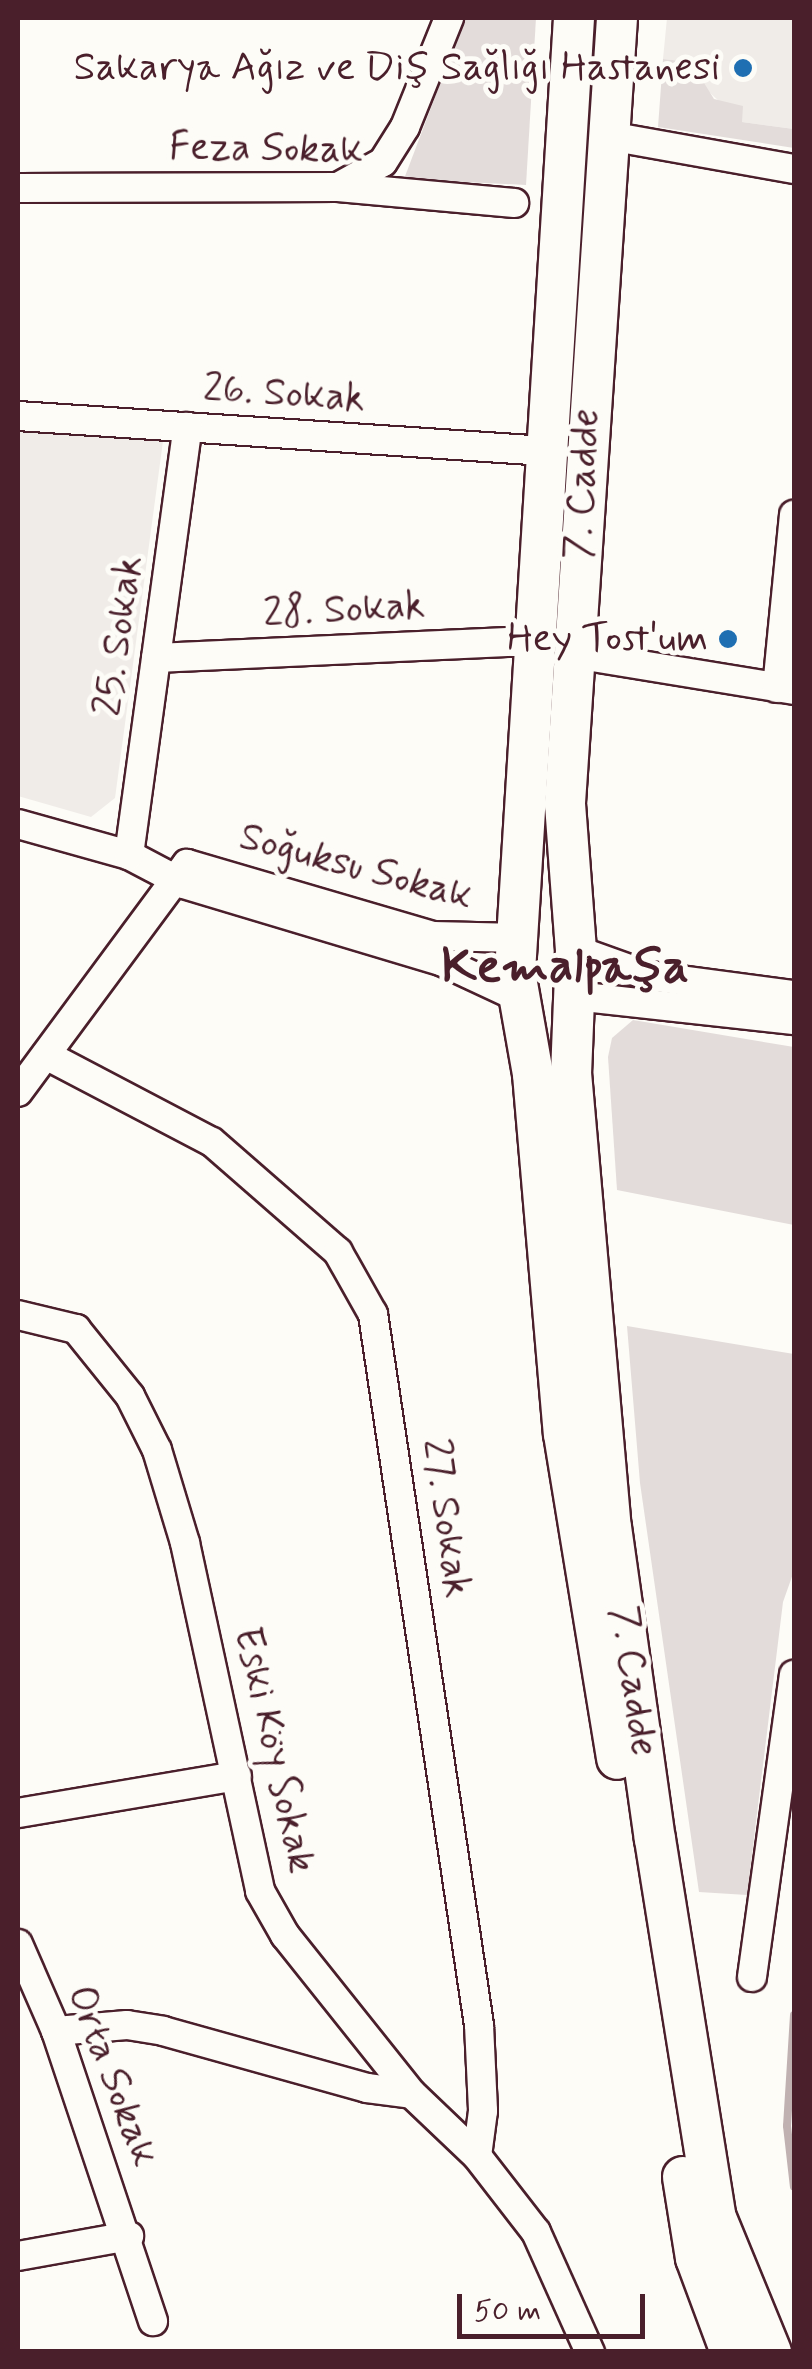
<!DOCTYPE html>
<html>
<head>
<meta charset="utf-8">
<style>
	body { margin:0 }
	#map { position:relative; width:812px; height:2369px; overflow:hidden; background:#fdfcf7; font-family:Mynerve,sans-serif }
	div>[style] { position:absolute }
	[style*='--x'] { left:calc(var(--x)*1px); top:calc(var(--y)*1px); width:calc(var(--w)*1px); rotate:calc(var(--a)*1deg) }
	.built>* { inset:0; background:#f0ece8 }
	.green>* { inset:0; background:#e3dcda }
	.stream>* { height:8px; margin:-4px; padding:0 4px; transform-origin:4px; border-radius:4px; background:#c0b1b1 }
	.roads { filter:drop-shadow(2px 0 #4a1f2b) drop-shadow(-2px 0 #4a1f2b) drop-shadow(0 2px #4a1f2b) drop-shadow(0 -2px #4a1f2b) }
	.minor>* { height:28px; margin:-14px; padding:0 14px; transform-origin:14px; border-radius:14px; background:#fdfcf7 }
	.secondary>* { height:40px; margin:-20px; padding:0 20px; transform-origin:20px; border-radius:20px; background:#fdfcf7 }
	.dots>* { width:28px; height:28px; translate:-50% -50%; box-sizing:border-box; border:5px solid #fdfcf7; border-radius:50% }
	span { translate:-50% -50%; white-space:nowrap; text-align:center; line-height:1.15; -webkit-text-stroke:10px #fdfcf7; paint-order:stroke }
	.poi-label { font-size:40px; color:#4a1f2b }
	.right { translate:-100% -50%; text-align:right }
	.street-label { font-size:40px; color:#4a1f2b }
	.district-label { font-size:50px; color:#4a1f2b; font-weight:700 }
	.frame { position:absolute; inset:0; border:20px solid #4a1f2b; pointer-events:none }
	.scale { position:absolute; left:457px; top:2294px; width:188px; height:45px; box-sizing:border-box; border:5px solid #4a1f2b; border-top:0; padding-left:12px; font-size:30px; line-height:35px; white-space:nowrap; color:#4a1f2b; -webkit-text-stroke:8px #fdfcf7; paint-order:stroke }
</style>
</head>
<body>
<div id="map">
	<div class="built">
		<div style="clip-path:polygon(667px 18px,794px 18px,794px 129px,742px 122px,698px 82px,691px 62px,663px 59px)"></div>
		<div style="clip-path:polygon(18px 429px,163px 441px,115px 798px,91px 817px,18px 796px)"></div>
	</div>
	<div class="green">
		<div style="clip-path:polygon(465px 18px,536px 18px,526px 185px,404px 179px)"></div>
		<div style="clip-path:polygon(663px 59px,691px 62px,714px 99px,743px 106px,742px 122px,794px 129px,794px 148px,658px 127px)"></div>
		<div style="clip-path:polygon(633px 1020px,794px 1047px,794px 1225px,617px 1190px,608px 1057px,612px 1038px)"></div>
		<div style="clip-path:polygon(627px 1326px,794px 1354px,794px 1571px,783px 1602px,747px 1895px,699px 1892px,640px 1483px)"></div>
	</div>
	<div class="stream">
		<div style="--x:794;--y:2015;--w:111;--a:93.6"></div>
		<div style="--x:787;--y:2126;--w:61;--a:83.5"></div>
	</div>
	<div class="roads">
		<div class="minor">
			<div style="--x:609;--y:136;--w:188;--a:10.1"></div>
			<div style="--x:338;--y:187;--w:51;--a:-29.1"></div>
			<div style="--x:383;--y:162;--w:41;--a:-57.8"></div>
			<div style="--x:405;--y:127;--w:118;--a:-68"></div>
			<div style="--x:18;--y:188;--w:320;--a:-0.2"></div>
			<div style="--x:338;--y:187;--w:177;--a:5.2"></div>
			<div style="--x:18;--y:416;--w:529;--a:3.79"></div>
			<div style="--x:574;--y:654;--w:223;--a:9.3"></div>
			<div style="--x:156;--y:658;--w:357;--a:-2.6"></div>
			<div style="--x:513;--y:642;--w:23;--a:-20"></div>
			<div style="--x:777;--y:688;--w:174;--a:-84.4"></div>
			<div style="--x:18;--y:824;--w:115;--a:15.6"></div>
			<div style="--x:129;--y:855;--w:62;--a:27.8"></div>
			<div style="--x:184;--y:884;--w:268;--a:16.7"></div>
			<div style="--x:441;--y:961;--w:87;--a:25.1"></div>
			<div style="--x:129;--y:855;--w:432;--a:-82.2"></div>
			<div style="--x:576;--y:950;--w:77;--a:19.6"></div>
			<div style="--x:649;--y:976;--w:146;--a:7.5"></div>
			<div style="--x:575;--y:996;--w:220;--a:6.3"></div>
			<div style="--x:46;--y:1055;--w:187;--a:27.7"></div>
			<div style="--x:212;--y:1142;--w:167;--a:41.1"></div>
			<div style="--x:338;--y:1252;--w:71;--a:60.6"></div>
			<div style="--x:373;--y:1314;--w:719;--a:81.52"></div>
			<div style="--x:479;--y:2025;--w:86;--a:87.3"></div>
			<div style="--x:483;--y:2111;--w:45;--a:97.6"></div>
			<div style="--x:18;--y:1092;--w:284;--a:-53.5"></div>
			<div style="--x:187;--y:864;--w:256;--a:16.3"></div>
			<div style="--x:433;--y:936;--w:87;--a:1.3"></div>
			<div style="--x:18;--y:1315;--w:60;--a:13.6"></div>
			<div style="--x:76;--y:1329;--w:86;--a:51.1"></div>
			<div style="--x:130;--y:1396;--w:60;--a:63.4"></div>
			<div style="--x:157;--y:1450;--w:97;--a:73.2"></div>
			<div style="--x:185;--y:1543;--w:356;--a:77.8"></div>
			<div style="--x:260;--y:1891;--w:51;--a:60.4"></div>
			<div style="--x:285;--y:1935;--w:203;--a:51.4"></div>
			<div style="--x:412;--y:2094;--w:90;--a:43.6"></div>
			<div style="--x:477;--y:2156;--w:96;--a:52.2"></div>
			<div style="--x:536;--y:2232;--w:132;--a:65.8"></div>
			<div style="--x:18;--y:1813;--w:222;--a:-9.6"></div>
			<div style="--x:18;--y:1944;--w:95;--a:66.4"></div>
			<div style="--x:56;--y:2031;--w:306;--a:71.5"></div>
			<div style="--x:752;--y:1977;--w:305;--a:-82.1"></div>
			<div style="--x:56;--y:2031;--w:71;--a:-4.8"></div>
			<div style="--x:127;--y:2025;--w:36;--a:9"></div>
			<div style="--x:163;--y:2031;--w:212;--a:15.6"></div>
			<div style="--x:367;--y:2088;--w:45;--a:7.6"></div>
			<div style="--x:18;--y:2256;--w:113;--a:-10.2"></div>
		</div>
		<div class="secondary">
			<div style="--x:574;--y:18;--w:956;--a:93.54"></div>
			<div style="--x:515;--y:972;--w:104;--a:80"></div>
			<div style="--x:533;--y:1074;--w:361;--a:85.1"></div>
			<div style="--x:564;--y:1434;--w:329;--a:80.7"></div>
			<div style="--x:617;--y:18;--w:788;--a:93.79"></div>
			<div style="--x:565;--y:804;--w:146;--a:85.7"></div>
			<div style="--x:576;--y:950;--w:123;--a:92.3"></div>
			<div style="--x:571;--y:1073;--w:456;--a:85"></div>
			<div style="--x:611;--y:1527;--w:315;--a:82"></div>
			<div style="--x:655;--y:1839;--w:384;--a:80.9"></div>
			<div style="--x:716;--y:2218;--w:145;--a:67.7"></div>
			<div style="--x:683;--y:2177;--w:82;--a:80.9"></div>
			<div style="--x:696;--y:2258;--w:100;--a:69.6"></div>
		</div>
	</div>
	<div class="dots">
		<div style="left:743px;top:68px;background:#1f6fb2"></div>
		<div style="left:728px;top:639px;background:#1f6fb2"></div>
	</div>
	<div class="poi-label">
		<span class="right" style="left:720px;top:68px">Sakarya Ağız ve Diş Sağlığı Hastanesi</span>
		<span class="right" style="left:708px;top:639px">Hey Tost'um</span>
	</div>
	<div class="street-label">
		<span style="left:266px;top:149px;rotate:1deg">Feza Sokak</span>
		<span style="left:284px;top:394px;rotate:4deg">26. Sokak</span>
		<span style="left:583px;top:484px;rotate:-87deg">7. Cadde</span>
		<span style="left:344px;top:610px;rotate:-3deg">28. Sokak</span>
		<span style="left:119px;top:636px;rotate:-82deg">25. Sokak</span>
		<span style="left:356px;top:867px;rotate:15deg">Soğuksu Sokak</span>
		<span style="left:446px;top:1518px;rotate:82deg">27. Sokak</span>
		<span style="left:633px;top:1681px;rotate:82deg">7. Cadde</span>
		<span style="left:274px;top:1750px;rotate:77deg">Eski Köy Sokak</span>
		<span style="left:112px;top:2076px;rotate:69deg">Orta Sokak</span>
	</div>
	<div class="district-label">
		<span style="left:565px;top:968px">Kemalpaşa</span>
	</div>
	<div class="frame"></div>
	<div class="scale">50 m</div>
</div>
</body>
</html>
